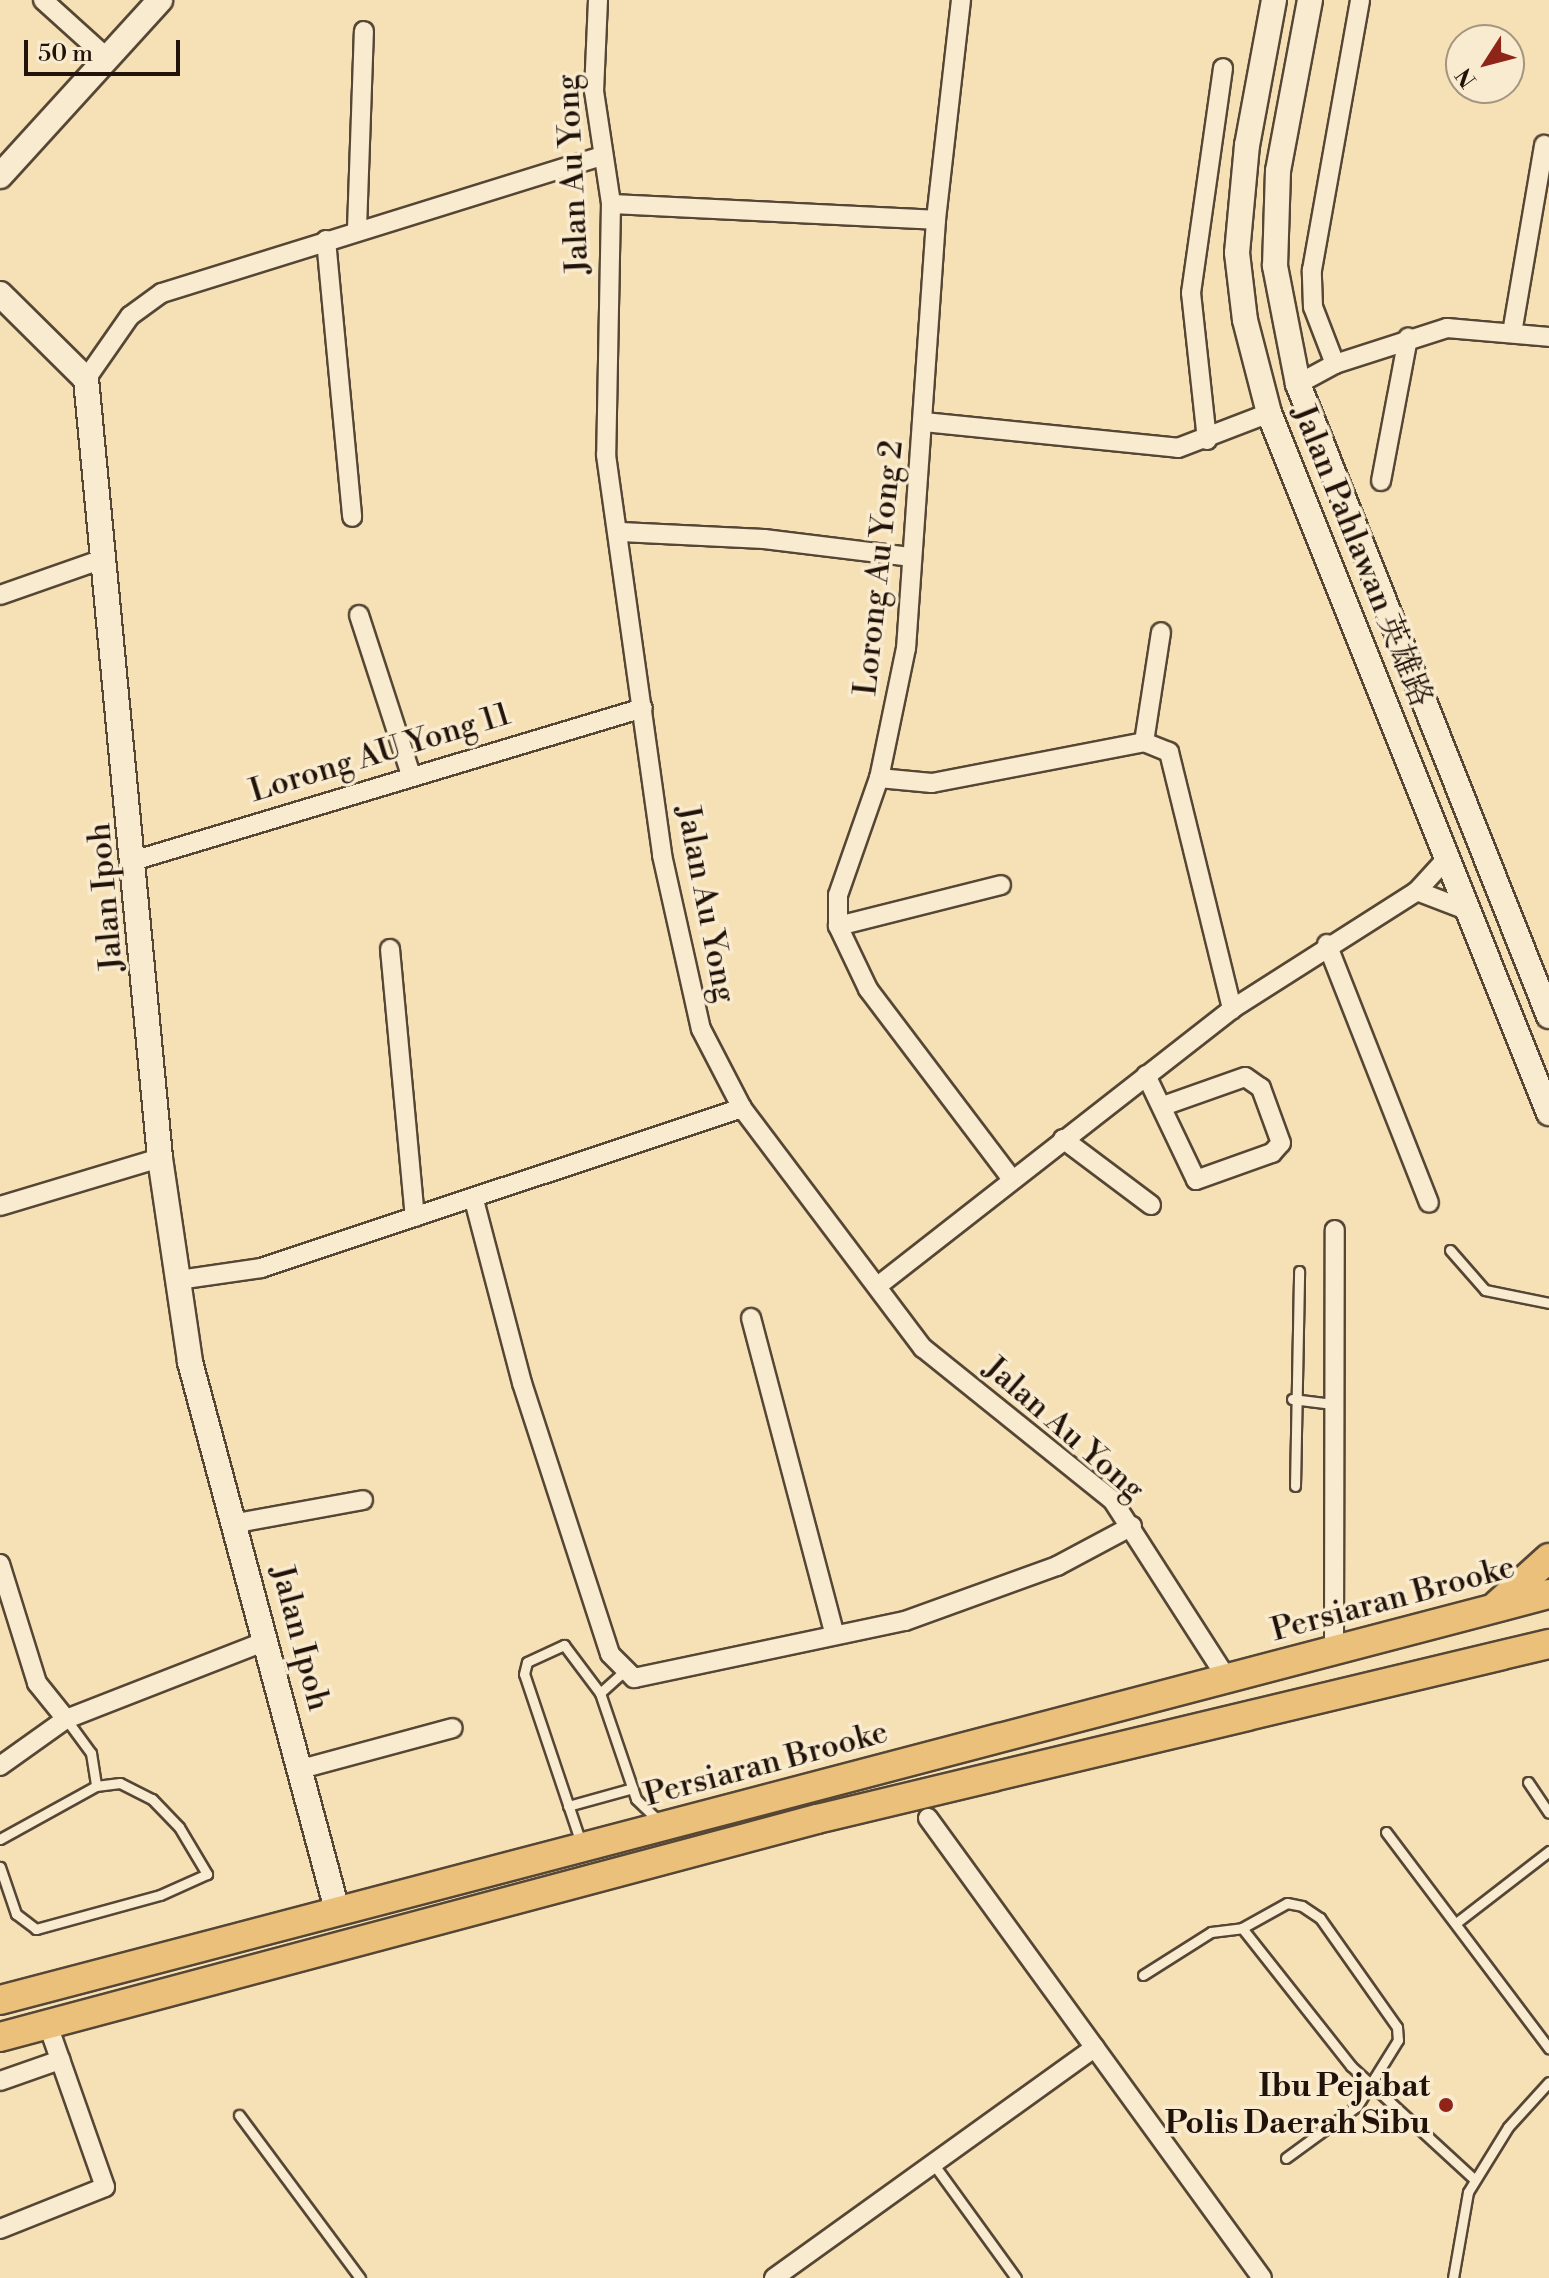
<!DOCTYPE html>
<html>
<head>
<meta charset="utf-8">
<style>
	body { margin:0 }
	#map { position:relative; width:1549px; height:2278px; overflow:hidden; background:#f6e0b5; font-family:"Libre Bodoni","Noto Serif SC",serif }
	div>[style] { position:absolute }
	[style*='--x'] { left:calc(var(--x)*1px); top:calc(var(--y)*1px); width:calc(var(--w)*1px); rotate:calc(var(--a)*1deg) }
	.roads { filter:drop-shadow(2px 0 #564635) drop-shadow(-2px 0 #564635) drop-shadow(0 2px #564635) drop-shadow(0 -2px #564635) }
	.lane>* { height:9px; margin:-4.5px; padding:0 4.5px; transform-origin:4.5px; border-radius:4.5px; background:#f9ebcf }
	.street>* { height:18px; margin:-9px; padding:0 9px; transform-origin:9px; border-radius:9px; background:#f9ebcf }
	.secondary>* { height:24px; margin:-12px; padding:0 12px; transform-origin:12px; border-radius:12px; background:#f9ebcf }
	.primary>* { height:28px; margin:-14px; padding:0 14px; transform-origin:14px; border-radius:14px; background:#ebc07a }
	.dots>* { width:22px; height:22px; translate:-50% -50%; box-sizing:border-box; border:4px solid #f9ebcf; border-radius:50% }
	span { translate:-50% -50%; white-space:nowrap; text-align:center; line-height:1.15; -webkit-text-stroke:7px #f9ebcf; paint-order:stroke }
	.street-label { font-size:32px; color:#21130a }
	.poi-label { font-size:32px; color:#21130a; font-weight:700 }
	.right { translate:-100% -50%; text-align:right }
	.north { position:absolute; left:1445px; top:24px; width:80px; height:80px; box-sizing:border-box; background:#f9ebcf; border:2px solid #a39580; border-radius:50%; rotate:234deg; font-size:22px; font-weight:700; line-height:32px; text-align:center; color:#21130a }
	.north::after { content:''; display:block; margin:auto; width:28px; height:36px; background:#8f2418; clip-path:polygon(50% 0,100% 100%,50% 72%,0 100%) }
	.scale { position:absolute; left:24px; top:40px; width:156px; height:36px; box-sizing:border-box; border:4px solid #21130a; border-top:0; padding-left:10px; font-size:24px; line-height:28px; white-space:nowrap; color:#21130a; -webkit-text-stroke:6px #f9ebcf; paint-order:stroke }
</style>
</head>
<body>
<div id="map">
	<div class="roads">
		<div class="lane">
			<div style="--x:1450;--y:1250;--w:53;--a:48.8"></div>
			<div style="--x:1485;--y:1290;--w:65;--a:11.5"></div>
			<div style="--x:1292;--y:1399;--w:39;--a:7"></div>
			<div style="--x:1295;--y:1486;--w:215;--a:-88.9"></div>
			<div style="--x:600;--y:1693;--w:31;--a:-42"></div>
			<div style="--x:66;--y:1719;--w:42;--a:53.7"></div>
			<div style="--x:91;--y:1753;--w:33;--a:81"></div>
			<div style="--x:1528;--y:1782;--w:37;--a:56"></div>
			<div style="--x:568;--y:1806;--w:67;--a:-15.5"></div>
			<div style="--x:1386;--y:1832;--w:271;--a:53"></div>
			<div style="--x:0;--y:1839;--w:110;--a:-28.9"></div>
			<div style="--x:96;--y:1786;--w:24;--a:-7"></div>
			<div style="--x:120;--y:1783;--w:36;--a:27"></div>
			<div style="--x:152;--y:1799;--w:39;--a:46"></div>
			<div style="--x:179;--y:1827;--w:55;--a:59.2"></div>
			<div style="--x:207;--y:1874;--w:51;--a:155.9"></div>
			<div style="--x:160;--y:1895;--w:129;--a:164.7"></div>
			<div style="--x:36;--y:1929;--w:25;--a:-143"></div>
			<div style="--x:16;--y:1914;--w:50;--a:-108.8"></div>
			<div style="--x:581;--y:1843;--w:178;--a:-108.6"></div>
			<div style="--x:524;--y:1674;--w:12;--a:-76"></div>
			<div style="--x:527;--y:1662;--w:41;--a:-24.7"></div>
			<div style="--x:564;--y:1645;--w:60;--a:53.1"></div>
			<div style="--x:600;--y:1693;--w:112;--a:71.2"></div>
			<div style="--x:636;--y:1799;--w:35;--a:44"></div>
			<div style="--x:1456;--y:1923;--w:118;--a:-37.7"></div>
			<div style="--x:1242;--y:1928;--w:51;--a:-29.1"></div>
			<div style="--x:1287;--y:1903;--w:15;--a:11"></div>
			<div style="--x:1302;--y:1906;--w:22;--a:34"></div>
			<div style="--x:1320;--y:1918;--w:133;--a:54.8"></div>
			<div style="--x:1397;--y:2027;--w:13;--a:86"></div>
			<div style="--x:1398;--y:2040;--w:78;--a:121.8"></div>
			<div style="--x:1357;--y:2106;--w:88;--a:143.8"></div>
			<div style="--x:1143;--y:1975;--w:80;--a:-32.3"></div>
			<div style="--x:1211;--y:1932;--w:31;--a:-7"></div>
			<div style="--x:1242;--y:1928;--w:176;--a:51.7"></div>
			<div style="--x:1351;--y:2066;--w:168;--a:42.6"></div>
			<div style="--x:239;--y:2115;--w:203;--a:53.4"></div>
			<div style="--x:932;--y:2162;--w:143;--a:54.1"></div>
			<div style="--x:1453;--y:2278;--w:87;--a:-80.1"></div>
			<div style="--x:1468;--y:2192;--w:76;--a:-58.4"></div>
			<div style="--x:1508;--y:2127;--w:61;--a:-47.7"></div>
		</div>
		<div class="street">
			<div style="--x:43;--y:0;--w:84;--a:42.1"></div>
			<div style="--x:598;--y:0;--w:91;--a:92.5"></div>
			<div style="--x:594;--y:91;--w:114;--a:81.4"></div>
			<div style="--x:611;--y:204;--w:251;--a:91.1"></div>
			<div style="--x:606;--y:455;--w:404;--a:82"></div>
			<div style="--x:662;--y:855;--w:178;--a:77.4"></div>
			<div style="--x:701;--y:1029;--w:89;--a:62.6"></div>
			<div style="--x:742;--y:1108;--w:301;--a:53"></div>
			<div style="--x:923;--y:1348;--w:244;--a:38.8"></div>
			<div style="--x:1113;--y:1501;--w:209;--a:57.3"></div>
			<div style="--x:961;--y:0;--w:221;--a:96.5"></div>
			<div style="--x:936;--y:220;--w:429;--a:94"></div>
			<div style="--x:906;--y:648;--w:133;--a:101.7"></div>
			<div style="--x:879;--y:778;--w:124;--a:109.3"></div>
			<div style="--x:838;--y:895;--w:31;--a:90"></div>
			<div style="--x:838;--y:926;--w:70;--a:64.5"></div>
			<div style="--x:868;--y:989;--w:236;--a:52.9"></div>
			<div style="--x:611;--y:204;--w:325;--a:2.8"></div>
			<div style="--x:357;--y:229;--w:198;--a:-88"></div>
			<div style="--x:326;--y:240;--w:278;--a:84.6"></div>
			<div style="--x:1512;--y:333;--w:191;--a:-80.3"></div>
			<div style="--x:1335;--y:364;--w:61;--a:-111.1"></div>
			<div style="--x:1313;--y:307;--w:37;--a:-92"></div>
			<div style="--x:1312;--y:270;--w:274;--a:-79.9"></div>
			<div style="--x:86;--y:379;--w:77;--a:-55.1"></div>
			<div style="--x:130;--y:316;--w:39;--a:-36"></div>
			<div style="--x:162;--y:293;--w:461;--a:-17.3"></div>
			<div style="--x:1298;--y:384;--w:42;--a:-28.4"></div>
			<div style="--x:1335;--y:364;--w:118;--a:-17.8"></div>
			<div style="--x:1447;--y:328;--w:102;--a:5"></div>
			<div style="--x:924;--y:422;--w:255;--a:5.8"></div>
			<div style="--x:1178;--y:448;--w:97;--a:-21"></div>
			<div style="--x:1207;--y:440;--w:148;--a:-96.2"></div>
			<div style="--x:1191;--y:293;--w:227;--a:-81.9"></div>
			<div style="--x:1381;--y:481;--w:146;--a:-79.3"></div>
			<div style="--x:621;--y:532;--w:143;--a:2.8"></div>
			<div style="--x:764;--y:539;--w:147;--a:7"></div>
			<div style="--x:0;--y:595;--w:109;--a:-19.3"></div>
			<div style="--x:359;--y:615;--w:165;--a:72"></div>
			<div style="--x:1144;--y:742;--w:111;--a:-81.2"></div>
			<div style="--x:879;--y:778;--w:53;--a:5.4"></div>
			<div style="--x:932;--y:783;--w:216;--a:-10.9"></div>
			<div style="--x:1144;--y:742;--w:27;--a:22"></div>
			<div style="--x:1169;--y:752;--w:265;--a:76.2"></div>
			<div style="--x:136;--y:860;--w:529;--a:-16.69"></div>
			<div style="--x:1417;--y:891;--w:56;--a:21"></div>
			<div style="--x:838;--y:926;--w:168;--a:-14.1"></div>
			<div style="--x:1327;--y:944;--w:278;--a:68.5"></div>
			<div style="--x:390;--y:949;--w:269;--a:84.7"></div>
			<div style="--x:1146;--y:1075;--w:116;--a:64.5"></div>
			<div style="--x:1196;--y:1180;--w:81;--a:-19.6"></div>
			<div style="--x:1272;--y:1153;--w:13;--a:-48"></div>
			<div style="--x:1281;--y:1143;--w:59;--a:-110"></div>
			<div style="--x:1261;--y:1088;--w:19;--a:-145"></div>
			<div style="--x:1245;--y:1077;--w:84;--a:160.5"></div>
			<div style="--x:1063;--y:1139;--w:110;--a:36.9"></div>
			<div style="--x:474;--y:1200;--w:189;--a:75.3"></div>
			<div style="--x:522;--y:1383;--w:285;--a:72"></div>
			<div style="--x:610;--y:1654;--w:34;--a:45"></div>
			<div style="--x:634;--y:1678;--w:277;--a:-11.9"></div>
			<div style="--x:905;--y:1621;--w:162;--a:-19.9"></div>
			<div style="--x:1057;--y:1566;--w:85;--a:-28.1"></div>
			<div style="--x:0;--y:1206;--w:167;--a:-16.7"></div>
			<div style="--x:178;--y:1280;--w:84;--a:-8.2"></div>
			<div style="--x:261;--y:1268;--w:507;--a:-18.4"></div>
			<div style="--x:879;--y:1285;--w:448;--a:-38"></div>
			<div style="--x:1232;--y:1009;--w:219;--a:-32.5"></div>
			<div style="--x:1417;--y:891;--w:46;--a:-47.6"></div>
			<div style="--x:751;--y:1318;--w:328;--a:75.2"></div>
			<div style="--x:237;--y:1523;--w:128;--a:-10.3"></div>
			<div style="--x:0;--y:1564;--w:125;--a:72.7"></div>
			<div style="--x:37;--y:1683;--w:46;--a:51.1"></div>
			<div style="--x:1334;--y:1651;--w:421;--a:-89.9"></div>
			<div style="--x:0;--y:1766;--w:81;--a:-35.5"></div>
			<div style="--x:66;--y:1719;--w:215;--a:-21.3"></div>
			<div style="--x:301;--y:1769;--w:157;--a:-15.1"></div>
			<div style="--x:928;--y:1818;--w:568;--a:54.02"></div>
			<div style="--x:0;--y:2081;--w:64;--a:-19.3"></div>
			<div style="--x:0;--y:2229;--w:113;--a:-21.8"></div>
			<div style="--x:105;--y:2187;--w:172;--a:-109.4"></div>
			<div style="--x:774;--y:2278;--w:395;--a:-35.7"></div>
		</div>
		<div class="secondary">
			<div style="--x:1274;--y:0;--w:147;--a:100.5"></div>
			<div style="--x:1247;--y:145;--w:108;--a:95.3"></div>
			<div style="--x:1237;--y:253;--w:67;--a:83.2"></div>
			<div style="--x:1245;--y:320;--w:96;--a:75.5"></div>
			<div style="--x:1269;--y:413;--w:754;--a:68.2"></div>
			<div style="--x:1310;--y:0;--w:174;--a:100.6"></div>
			<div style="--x:1278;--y:171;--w:95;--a:91.8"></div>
			<div style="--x:1275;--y:266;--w:120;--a:79"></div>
			<div style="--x:1298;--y:384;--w:680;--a:68.34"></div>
			<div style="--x:0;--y:176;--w:238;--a:-47.7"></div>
			<div style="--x:0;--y:294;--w:121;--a:44.7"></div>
			<div style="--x:86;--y:379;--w:783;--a:84.57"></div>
			<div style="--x:160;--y:1158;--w:206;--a:81.6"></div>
			<div style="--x:190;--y:1362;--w:567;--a:74.98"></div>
		</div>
		<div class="primary">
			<div style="--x:1497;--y:1605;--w:70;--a:-42.1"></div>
			<div style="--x:0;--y:2000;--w:1601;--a:-14.69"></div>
			<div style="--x:0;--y:2037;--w:846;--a:-14.94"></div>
			<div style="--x:817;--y:1819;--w:753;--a:-13.45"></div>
		</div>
	</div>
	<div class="dots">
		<div style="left:1446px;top:2105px;background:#8f2418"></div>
	</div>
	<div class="street-label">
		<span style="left:573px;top:174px;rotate:-93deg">Jalan Au Yong</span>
		<span style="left:1362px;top:556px;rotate:68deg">Jalan Pahlawan 英雄路</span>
		<span style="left:879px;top:568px;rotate:-84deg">Lorong Au Yong 2</span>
		<span style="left:380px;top:753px;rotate:-17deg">Lorong AU Yong 11</span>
		<span style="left:106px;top:897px;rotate:-95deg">Jalan Ipoh</span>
		<span style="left:706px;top:904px;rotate:79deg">Jalan Au Yong</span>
		<span style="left:1064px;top:1429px;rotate:41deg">Jalan Au Yong</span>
		<span style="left:1393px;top:1599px;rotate:-15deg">Persiaran Brooke</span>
		<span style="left:300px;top:1638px;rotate:75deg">Jalan Ipoh</span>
		<span style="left:766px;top:1764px;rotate:-15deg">Persiaran Brooke</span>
	</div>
	<div class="poi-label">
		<span class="right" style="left:1430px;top:2105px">Ibu Pejabat<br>Polis Daerah Sibu</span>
	</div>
	<div class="north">N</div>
	<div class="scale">50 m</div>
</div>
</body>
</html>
